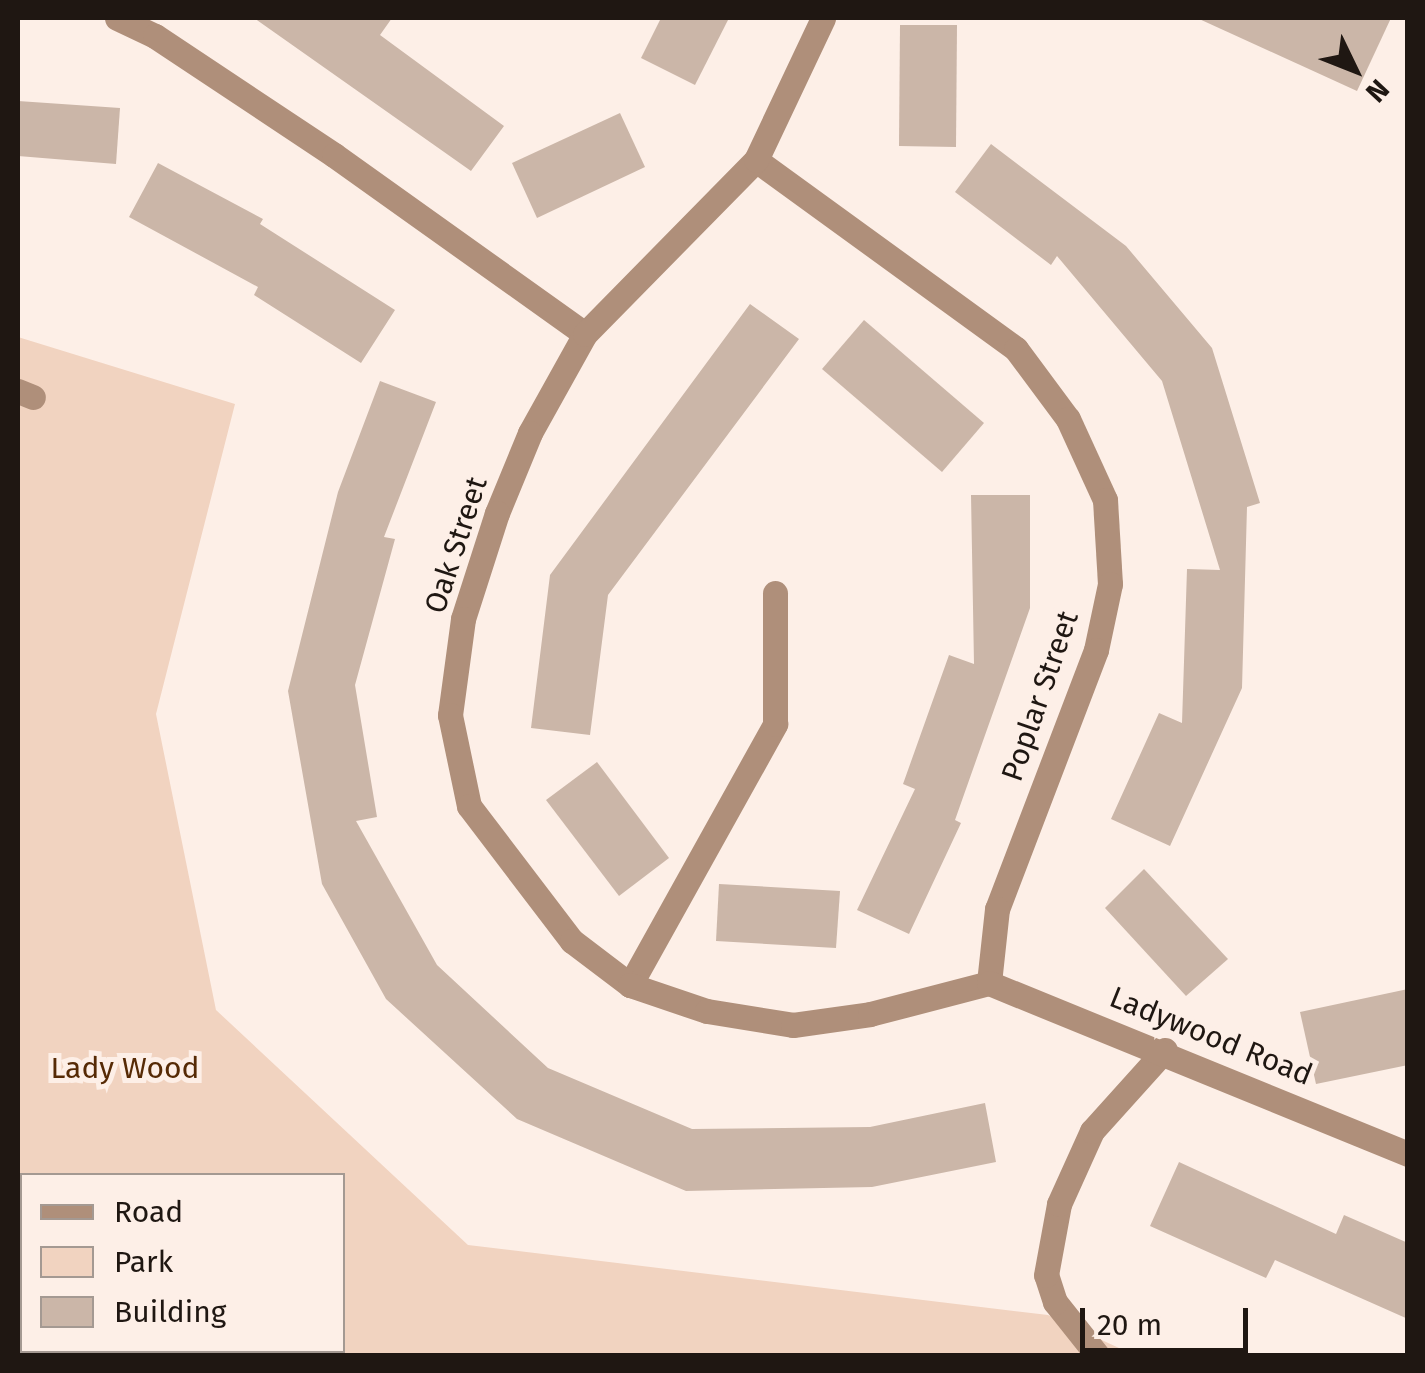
<!DOCTYPE html>
<html>
<head>
<meta charset="utf-8">
<style>
	body { margin:0 }
	#map { position:relative; width:1425px; height:1373px; overflow:hidden; background:#fdefe7; font-family:"Fira Sans",sans-serif }
	div>[style] { position:absolute }
	[style*='--x'] { left:calc(var(--x)*1px); top:calc(var(--y)*1px); width:calc(var(--w)*1px); rotate:calc(var(--a)*1deg) }
	.green>* { inset:0; background:#f1d3c0 }
	.building>* { inset:0; background:#cbb6a8 }
	.lane>* { height:25px; margin:-12.5px; padding:0 12.5px; transform-origin:12.5px; border-radius:12.5px; background:#af8f7a }
	.street>* { height:25px; margin:-12.5px; padding:0 12.5px; transform-origin:12.5px; border-radius:12.5px; background:#af8f7a }
	span { translate:-50% -50%; white-space:nowrap; text-align:center; line-height:1.15; -webkit-text-stroke:10px #fdefe7; paint-order:stroke }
	.street-label { font-size:30px; color:#1f1712 }
	.park-label { font-size:30px; color:#562a05 }
	.frame { position:absolute; inset:0; border:20px solid #1f1712; pointer-events:none }
	.legend { position:absolute; left:20px; top:1173px; width:325px; height:180px; box-sizing:border-box; background:#fdefe7; border:2px solid #a49992; margin:0; padding:12px 18px; list-style:none; font-size:30px; color:#1f1712 }
	.legend li { display:flex; align-items:center; gap:20px; height:50px }
	.legend b { width:50px; border:2px solid #a49992 }
	.north { position:absolute; left:1305px; top:20px; width:100px; height:100px; -webkit-text-stroke:8px #fdefe7; paint-order:stroke; rotate:133deg; font-size:28px; font-weight:700; line-height:40px; text-align:center; color:#1f1712 }
	.north::after { content:''; display:block; margin:auto; width:35px; height:45px; background:#1f1712; clip-path:polygon(50% 0,100% 100%,50% 72%,0 100%) }
	.scale { position:absolute; left:1080px; top:1308px; width:168px; height:45px; box-sizing:border-box; border:5px solid #1f1712; border-top:0; padding-left:12px; font-size:30px; line-height:35px; white-space:nowrap; color:#1f1712; -webkit-text-stroke:8px #fdefe7; paint-order:stroke }
</style>
</head>
<body>
<div id="map">
	<div class="green">
		<div style="clip-path:polygon(evenodd,18px 337px,235px 404px,156px 714px,216px 1010px,468px 1245px,1048px 1315px,1134px 1355px,18px 1355px,18px 337px,22px 1176px,342px 1176px,342px 1350px,22px 1350px,22px 1176px)"></div>
	</div>
	<div class="building">
		<div style="clip-path:polygon(254px 18px,392px 18px,380px 35px,504px 126px,471px 171px)"></div>
		<div style="clip-path:polygon(661px 18px,729px 18px,695px 85px,641px 58px)"></div>
		<div style="clip-path:polygon(1197px 18px,1391px 18px,1357px 91px)"></div>
		<div style="clip-path:polygon(900px 25px,957px 25px,956px 147px,899px 146px)"></div>
		<div style="clip-path:polygon(18px 101px,120px 108px,116px 164px,18px 156px)"></div>
		<div style="clip-path:polygon(620px 113px,645px 167px,537px 218px,512px 163px)"></div>
		<div style="clip-path:polygon(991px 144px,1126px 246px,1212px 348px,1260px 503px,1247px 507px,1242px 688px,1170px 846px,1111px 819px,1159px 713px,1182px 723px,1187px 569px,1220px 570px,1162px 381px,1057px 256px,1051px 265px,955px 192px)"></div>
		<div style="clip-path:polygon(158px 163px,263px 219px,260px 224px,395px 310px,361px 363px,254px 295px,258px 287px,129px 217px)"></div>
		<div style="clip-path:polygon(750px 304px,799px 339px,608px 595px,590px 735px,531px 728px,550px 575px)"></div>
		<div style="clip-path:polygon(864px 320px,984px 423px,942px 472px,822px 369px)"></div>
		<div style="clip-path:polygon(380px 381px,436px 402px,384px 537px,395px 539px,355px 685px,377px 817px,356px 821px,437px 965px,548px 1068px,692px 1129px,870px 1127px,985px 1103px,996px 1162px,872px 1187px,686px 1191px,517px 1119px,386px 999px,322px 884px,288px 691px,338px 492px)"></div>
		<div style="clip-path:polygon(971px 495px,1030px 495px,1030px 608px,955px 820px,961px 823px,909px 934px,857px 910px,915px 789px,903px 784px,949px 655px,974px 664px)"></div>
		<div style="clip-path:polygon(597px 762px,669px 858px,619px 896px,546px 800px)"></div>
		<div style="clip-path:polygon(1144px 869px,1228px 959px,1186px 996px,1105px 908px)"></div>
		<div style="clip-path:polygon(719px 884px,840px 891px,836px 948px,716px 941px)"></div>
		<div style="clip-path:polygon(1408px 989px,1408px 1065px,1316px 1084px,1300px 1012px)"></div>
		<div style="clip-path:polygon(1179px 1162px,1336px 1234px,1344px 1215px,1408px 1243px,1408px 1319px,1275px 1260px,1266px 1278px,1150px 1226px)"></div>
	</div>
	<div class="lane">
		<div style="--x:18;--y:391;--w:16;--a:22"></div>
		<div style="--x:630;--y:985;--w:299;--a:-60.9"></div>
		<div style="--x:775;--y:724;--w:131;--a:-90"></div>
		<div style="--x:1098;--y:1356;--w:69;--a:-128.5"></div>
		<div style="--x:1055;--y:1302;--w:28;--a:-108"></div>
		<div style="--x:1046;--y:1275;--w:72;--a:-79.6"></div>
		<div style="--x:1059;--y:1204;--w:80;--a:-65.7"></div>
		<div style="--x:1092;--y:1131;--w:109;--a:-48"></div>
	</div>
	<div class="street">
		<div style="--x:117;--y:18;--w:42;--a:25.3"></div>
		<div style="--x:155;--y:36;--w:215;--a:33.6"></div>
		<div style="--x:334;--y:155;--w:308;--a:35.5"></div>
		<div style="--x:585;--y:334;--w:113;--a:119.1"></div>
		<div style="--x:530;--y:433;--w:87;--a:112.4"></div>
		<div style="--x:497;--y:513;--w:111;--a:107.8"></div>
		<div style="--x:463;--y:619;--w:97;--a:97.7"></div>
		<div style="--x:450;--y:715;--w:93;--a:78.2"></div>
		<div style="--x:469;--y:806;--w:170;--a:52.7"></div>
		<div style="--x:572;--y:941;--w:73;--a:37.2"></div>
		<div style="--x:630;--y:985;--w:81;--a:18.7"></div>
		<div style="--x:707;--y:1011;--w:87;--a:9.2"></div>
		<div style="--x:793;--y:1025;--w:78;--a:-8.1"></div>
		<div style="--x:870;--y:1014;--w:123;--a:-14.6"></div>
		<div style="--x:756;--y:160;--w:321;--a:36"></div>
		<div style="--x:1016;--y:349;--w:87;--a:53.4"></div>
		<div style="--x:1068;--y:419;--w:89;--a:65.4"></div>
		<div style="--x:1105;--y:500;--w:84;--a:86.6"></div>
		<div style="--x:1110;--y:584;--w:67;--a:102"></div>
		<div style="--x:1096;--y:650;--w:277;--a:110.9"></div>
		<div style="--x:997;--y:909;--w:74;--a:96.2"></div>
		<div style="--x:585;--y:334;--w:244;--a:-45.5"></div>
		<div style="--x:756;--y:160;--w:157;--a:-64.7"></div>
		<div style="--x:989;--y:983;--w:453;--a:22.2"></div>
	</div>
	<div class="street-label">
		<span style="left:456px;top:545px;rotate:-72deg">Oak Street</span>
		<span style="left:1040px;top:696px;rotate:-71deg">Poplar Street</span>
		<span style="left:1211px;top:1036px;rotate:22deg">Ladywood Road</span>
	</div>
	<div class="park-label">
		<span style="left:125px;top:1068px">Lady Wood</span>
	</div>
	<div class="frame"></div>
	<ul class="legend">
	<li><b style="height:12px;background:#af8f7a"></b>Road</li>
	<li><b style="height:28px;background:#f1d3c0"></b>Park</li>
	<li><b style="height:28px;background:#cbb6a8"></b>Building</li>
	</ul>
	<div class="north">N</div>
	<div class="scale">20 m</div>
</div>
</body>
</html>
